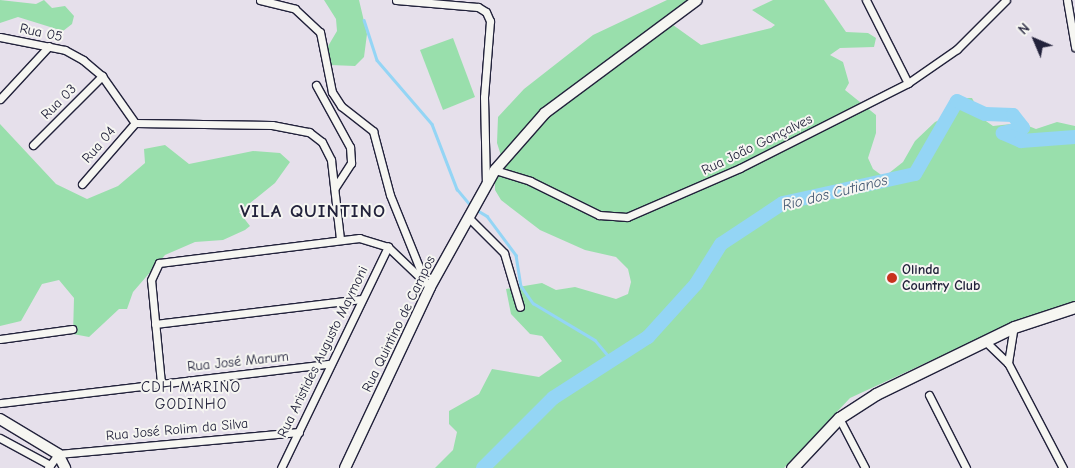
<!DOCTYPE html>
<html>
<head>
<meta charset="utf-8">
<style>
	body { margin:0 }
	#map { position:relative; width:1075px; height:468px; overflow:hidden; background:#e6e0eb; font-family:"Comic Neue",sans-serif }
	div>[style] { position:absolute }
	[style*='--x'] { left:calc(var(--x)*1px); top:calc(var(--y)*1px); width:calc(var(--w)*1px); rotate:calc(var(--a)*1deg) }
	.green>* { inset:0; background:#99dfac }
	.stream>* { height:2.5px; margin:-1.25px; padding:0 1.25px; transform-origin:1.25px; border-radius:1.25px; background:#94d5f5 }
	.river>* { height:14px; margin:-7px; padding:0 7px; transform-origin:7px; border-radius:7px; background:#94d5f5 }
	.roads { filter:drop-shadow(1px 0 #22223b) drop-shadow(-1px 0 #22223b) drop-shadow(0 1px #22223b) drop-shadow(0 -1px #22223b) }
	.street>* { height:7px; margin:-3.5px; padding:0 3.5px; transform-origin:3.5px; border-radius:3.5px; background:#f6f6f2 }
	.secondary>* { height:10px; margin:-5px; padding:0 5px; transform-origin:5px; border-radius:5px; background:#f6f6f2 }
	.primary>* { height:11px; margin:-5.5px; padding:0 5.5px; transform-origin:5.5px; border-radius:5.5px; background:#f6f6f2 }
	.dots>* { width:14px; height:14px; translate:-50% -50%; box-sizing:border-box; border:2px solid #f6f6f2; border-radius:50% }
	span { translate:-50% -50%; white-space:nowrap; text-align:center; line-height:1.15; -webkit-text-stroke:4px #f6f6f2; paint-order:stroke }
	.street-label { font-size:14px; color:#22223b }
	.poi-label { font-size:14px; color:#22223b; font-weight:700 }
	.left { translate:0 -50%; text-align:left }
	.water-label { font-size:15px; color:#445873; font-style:italic }
	.neighbourhood-label { font-size:15px; color:#22223b; letter-spacing:1px }
	.district-label { font-size:19px; color:#22223b; font-weight:700; letter-spacing:1px }
	.north { position:absolute; left:1010px; top:15px; width:50px; height:50px; -webkit-text-stroke:4px #f6f6f2; paint-order:stroke; rotate:315deg; font-size:14px; font-weight:700; line-height:20px; text-align:center; color:#22223b }
	.north::after { content:''; display:block; margin:auto; width:18px; height:22px; background:#22223b; clip-path:polygon(50% 0,100% 100%,50% 72%,0 100%) }
</style>
</head>
<body>
<div id="map">
	<div class="green">
		<div style="clip-path:polygon(0 0,36px 4px,44px 0,52px 8px,65px 6px,74px 16px,72px 24px,63px 31px,18px 17px,0 23px)"></div>
		<div style="clip-path:polygon(324px 0,359px 0,367px 34px,364px 57px,355px 66px,330px 65px,324px 53px,337px 31px,336px 19px)"></div>
		<div style="clip-path:polygon(667px 0,703px 0,673px 25px,701px 45px,771px 28px,775px 25px,752px 10px,773px 0,824px 0,846px 32px,868px 33px,876px 38px,874px 47px,840px 48px,830px 55px,843px 62px,849px 83px,845px 90px,876px 115px,876px 133px,868px 158px,873px 169px,884px 177px,903px 162px,915px 141px,935px 122px,946px 117px,960px 98px,972px 98px,983px 119px,993px 126px,1021px 123px,1036px 129px,1057px 122px,1075px 126px,1075px 303px,1010px 324px,850px 398px,784px 468px,435px 468px,453px 450px,457px 432px,449px 424px,449px 411px,479px 394px,492px 369px,539px 377px,562px 361px,542px 336px,530px 334px,511px 314px,506px 289px,542px 283px,556px 290px,575px 287px,616px 299px,628px 294px,631px 282px,628px 269px,616px 257px,585px 250px,540px 230px,501px 200px,495px 190px,495px 177px,505px 168px,497px 143px,498px 117px,524px 89px,593px 35px)"></div>
		<div style="clip-path:polygon(453px 38px,475px 97px,443px 110px,420px 50px)"></div>
		<div style="clip-path:polygon(0 124px,56px 184px,87px 199px,118px 186px,145px 163px,144px 149px,165px 145px,189px 164px,253px 151px,280px 153px,290px 162px,275px 183px,239px 212px,250px 226px,245px 230px,223px 240px,195px 242px,165px 255px,133px 292px,127px 309px,119px 309px,89px 337px,73px 334px,74px 298px,59px 280px,42px 284px,21px 321px,0 326px)"></div>
	</div>
	<div class="stream">
		<div style="--x:364;--y:20;--w:42;--a:72"></div>
		<div style="--x:377;--y:60;--w:84;--a:49.3"></div>
		<div style="--x:432;--y:124;--w:70;--a:69"></div>
		<div style="--x:457;--y:189;--w:23;--a:50"></div>
		<div style="--x:477;--y:210;--w:12;--a:31"></div>
		<div style="--x:487;--y:216;--w:49;--a:53.4"></div>
		<div style="--x:516;--y:255;--w:31;--a:81"></div>
		<div style="--x:521;--y:286;--w:21;--a:55"></div>
		<div style="--x:533;--y:303;--w:72;--a:30.8"></div>
		<div style="--x:595;--y:340;--w:26;--a:50"></div>
	</div>
	<div class="river">
		<div style="--x:483;--y:468;--w:99;--a:-45"></div>
		<div style="--x:553;--y:398;--w:113;--a:-32.7"></div>
		<div style="--x:648;--y:337;--w:72;--a:-47.8"></div>
		<div style="--x:696;--y:284;--w:47;--a:-58"></div>
		<div style="--x:721;--y:244;--w:74;--a:-33.5"></div>
		<div style="--x:783;--y:203;--w:135;--a:-12.4"></div>
		<div style="--x:915;--y:174;--w:84;--a:-60.1"></div>
		<div style="--x:957;--y:101;--w:31;--a:25"></div>
		<div style="--x:985;--y:114;--w:28;--a:2"></div>
		<div style="--x:1013;--y:115;--w:16;--a:52"></div>
		<div style="--x:1023;--y:128;--w:21;--a:166"></div>
		<div style="--x:1003;--y:133;--w:20;--a:24"></div>
		<div style="--x:1021;--y:141;--w:54;--a:-4.2"></div>
	</div>
	<div class="roads">
		<div class="street">
			<div style="--x:260;--y:0;--w:36;--a:14"></div>
			<div style="--x:295;--y:9;--w:34;--a:43"></div>
			<div style="--x:320;--y:32;--w:61;--a:78.7"></div>
			<div style="--x:332;--y:92;--w:17;--a:57"></div>
			<div style="--x:341;--y:106;--w:41;--a:38"></div>
			<div style="--x:373;--y:131;--w:66;--a:75.1"></div>
			<div style="--x:390;--y:195;--w:91;--a:68"></div>
			<div style="--x:396;--y:0;--w:82;--a:4.9"></div>
			<div style="--x:478;--y:7;--w:9;--a:32"></div>
			<div style="--x:486;--y:12;--w:10;--a:66"></div>
			<div style="--x:490;--y:21;--w:76;--a:94.5"></div>
			<div style="--x:484;--y:97;--w:86;--a:88.7"></div>
			<div style="--x:866;--y:0;--w:93;--a:63.2"></div>
			<div style="--x:1067;--y:0;--w:48;--a:80.3"></div>
			<div style="--x:0;--y:37;--w:66;--a:11.3"></div>
			<div style="--x:65;--y:50;--w:21;--a:29"></div>
			<div style="--x:83;--y:60;--w:25;--a:40"></div>
			<div style="--x:102;--y:76;--w:57;--a:54.9"></div>
			<div style="--x:316;--y:85;--w:71;--a:61.3"></div>
			<div style="--x:350;--y:147;--w:16;--a:86"></div>
			<div style="--x:351;--y:163;--w:30;--a:123"></div>
			<div style="--x:0;--y:99;--w:72;--a:-47.2"></div>
			<div style="--x:135;--y:123;--w:137;--a:0.8"></div>
			<div style="--x:272;--y:125;--w:38;--a:11"></div>
			<div style="--x:309;--y:132;--w:16;--a:38"></div>
			<div style="--x:322;--y:142;--w:20;--a:63"></div>
			<div style="--x:331;--y:160;--w:80;--a:83.5"></div>
			<div style="--x:33;--y:145;--w:98;--a:-45"></div>
			<div style="--x:495;--y:170;--w:37;--a:17"></div>
			<div style="--x:530;--y:181;--w:77;--a:26.2"></div>
			<div style="--x:599;--y:215;--w:28;--a:4"></div>
			<div style="--x:627;--y:217;--w:123;--a:-23.4"></div>
			<div style="--x:740;--y:168;--w:188;--a:-26.8"></div>
			<div style="--x:908;--y:83;--w:60;--a:-34.8"></div>
			<div style="--x:957;--y:49;--w:69;--a:-45"></div>
			<div style="--x:82;--y:184;--w:81;--a:-49"></div>
			<div style="--x:468;--y:217;--w:51;--a:45"></div>
			<div style="--x:504;--y:253;--w:56;--a:73.5"></div>
			<div style="--x:155;--y:324;--w:208;--a:-6.9"></div>
			<div style="--x:0;--y:339;--w:73;--a:-7.9"></div>
			<div style="--x:985;--y:341;--w:32;--a:44"></div>
			<div style="--x:1008;--y:363;--w:119;--a:62.4"></div>
			<div style="--x:1008;--y:363;--w:36;--a:-81"></div>
			<div style="--x:161;--y:383;--w:103;--a:-95.5"></div>
			<div style="--x:151;--y:280;--w:19;--a:-65"></div>
			<div style="--x:159;--y:263;--w:202;--a:-7.1"></div>
			<div style="--x:359;--y:238;--w:30;--a:17"></div>
			<div style="--x:388;--y:247;--w:58;--a:43.6"></div>
			<div style="--x:929;--y:395;--w:82;--a:63.1"></div>
			<div style="--x:0;--y:403;--w:331;--a:-6.8"></div>
			<div style="--x:839;--y:418;--w:56;--a:62.5"></div>
			<div style="--x:0;--y:438;--w:57;--a:28.4"></div>
			<div style="--x:48;--y:468;--w:17;--a:-54"></div>
			<div style="--x:58;--y:454;--w:242;--a:-5.2"></div>
			<div style="--x:281;--y:468;--w:246;--a:-64.2"></div>
		</div>
		<div class="secondary">
			<div style="--x:0;--y:419;--w:68;--a:31.1"></div>
			<div style="--x:58;--y:454;--w:16;--a:63"></div>
			<div style="--x:345;--y:468;--w:200;--a:-64.8"></div>
			<div style="--x:430;--y:287;--w:134;--a:-60.9"></div>
			<div style="--x:495;--y:170;--w:76;--a:-48.7"></div>
			<div style="--x:545;--y:113;--w:189;--a:-36.6"></div>
		</div>
		<div class="primary">
			<div style="--x:792;--y:468;--w:69;--a:-46.8"></div>
			<div style="--x:839;--y:418;--w:44;--a:-33"></div>
			<div style="--x:876;--y:394;--w:153;--a:-25.9"></div>
			<div style="--x:1014;--y:327;--w:64;--a:-18.2"></div>
		</div>
	</div>
	<div class="dots">
		<div style="left:892px;top:278px;background:#c8321e"></div>
	</div>
	<div class="street-label">
		<span style="left:41px;top:33px;rotate:12deg">Rua 05</span>
		<span style="left:59px;top:102px;rotate:-45deg">Rua 03</span>
		<span style="left:99px;top:145px;rotate:-49deg">Rua 04</span>
		<span style="left:757px;top:145px;rotate:-26deg">Rua João Gonçalves</span>
		<span style="left:399px;top:324px;rotate:-64deg">Rua Quintino de Campos</span>
		<span style="left:323px;top:352px;rotate:-64deg">Rua Aristides Augusto Maymoni</span>
		<span style="left:238px;top:362px;rotate:-6deg">Rua José Marum</span>
		<span style="left:177px;top:430px;rotate:-5deg">Rua José Rolim da Silva</span>
	</div>
	<div class="poi-label">
		<span class="left" style="left:902px;top:278px">Olinda<br>Country Club</span>
	</div>
	<div class="water-label">
		<span style="left:835px;top:193px;rotate:-14deg">Rio dos Cutianos</span>
	</div>
	<div class="neighbourhood-label">
		<span style="left:191px;top:396px">CDH MARINO<br>GODINHO</span>
	</div>
	<div class="district-label">
		<span style="left:313px;top:212px">VILA QUINTINO</span>
	</div>
	<div class="north">N</div>
</div>
</body>
</html>
